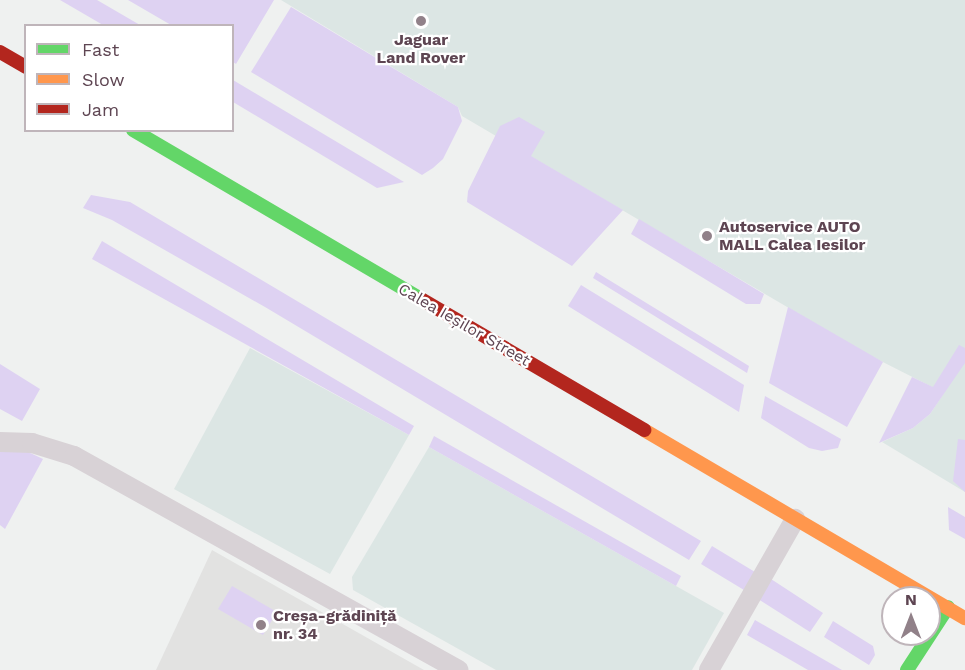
<!DOCTYPE html>
<html>
<head>
<meta charset="utf-8">
<style>
	body { margin:0 }
	#map { position:relative; width:965px; height:670px; overflow:hidden; background:#eff1f0; font-family:"Work Sans",sans-serif }
	div>[style] { position:absolute }
	[style*='--x'] { left:calc(var(--x)*1px); top:calc(var(--y)*1px); width:calc(var(--w)*1px); rotate:calc(var(--a)*1deg) }
	.commercial>* { inset:0; background:#dce6e4 }
	.education>* { inset:0; background:#e2e2e1 }
	.green>* { inset:0; background:#ded2f2 }
	.lane>* { height:20px; margin:-10px; padding:0 10px; transform-origin:10px; border-radius:10px; background:#d8d2d6 }
	.fast>* { height:14px; margin:-7px; padding:0 7px; transform-origin:7px; border-radius:7px; background:#63d668 }
	.slow>* { height:14px; margin:-7px; padding:0 7px; transform-origin:7px; border-radius:7px; background:#ff974d }
	.jam>* { height:14px; margin:-7px; padding:0 7px; transform-origin:7px; border-radius:7px; background:#b3261e }
	.dots>* { width:16px; height:16px; translate:-50% -50%; box-sizing:border-box; border:3px solid #fff; border-radius:50% }
	span { translate:-50% -50%; white-space:nowrap; text-align:center; line-height:1.15; -webkit-text-stroke:4.5px #fff; paint-order:stroke }
	.poi-label { font-size:16px; color:#5e4552; font-weight:700 }
	.left { translate:0 -50%; text-align:left }
	.street-label { font-size:16px; color:#5e4552 }
	.legend { position:absolute; left:24px; top:24px; width:210px; height:108px; box-sizing:border-box; background:#fff; border:2px solid #bfb5ba; margin:0; padding:8px 10px; list-style:none; font-size:18px; color:#5e4552 }
	.legend li { display:flex; align-items:center; gap:12px; height:30px }
	.legend b { width:30px; border:2px solid #bfb5ba }
	.north { position:absolute; left:881px; top:586px; width:60px; height:60px; box-sizing:border-box; background:#fff; border:2px solid #bfb5ba; border-radius:50%; rotate:0deg; font-size:16px; font-weight:700; line-height:24px; text-align:center; color:#5e4552 }
	.north::after { content:''; display:block; margin:auto; width:21px; height:27px; background:#918189; clip-path:polygon(50% 0,100% 100%,50% 72%,0 100%) }
</style>
</head>
<body>
<div id="map">
	<div class="commercial">
		<div style="clip-path:polygon(281px 0,965px 0,965px 492px,882px 442px,913px 428px,930px 414px,944px 393px,869px 355px,462px 116px,458px 107px)"></div>
		<div style="clip-path:polygon(250px 348px,409px 435px,330px 574px,174px 489px)"></div>
		<div style="clip-path:polygon(429px 447px,724px 613px,692px 670px,496px 670px,353px 590px,352px 577px)"></div>
	</div>
	<div class="education">
		<div style="clip-path:polygon(212px 550px,424px 670px,156px 670px)"></div>
	</div>
	<div class="green">
		<div style="clip-path:polygon(60px 0,97px 0,140px 25px,103px 25px)"></div>
		<div style="clip-path:polygon(128px 0,274px 0,236px 64px,233px 62px,232px 26px,171px 25px)"></div>
		<div style="clip-path:polygon(291px 7px,458px 107px,462px 121px,443px 159px,433px 168px,422px 175px,251px 72px)"></div>
		<div style="clip-path:polygon(233px 80px,404px 182px,377px 188px,233px 102px)"></div>
		<div style="clip-path:polygon(519px 117px,545px 132px,531px 156px,623px 210px,572px 266px,467px 202px,468px 191px,500px 126px)"></div>
		<div style="clip-path:polygon(91px 195px,130px 202px,701px 541px,689px 560px,265px 307px,112px 220px,83px 208px)"></div>
		<div style="clip-path:polygon(639px 219px,764px 294px,760px 304px,746px 304px,631px 234px)"></div>
		<div style="clip-path:polygon(102px 241px,414px 426px,409px 435px,92px 259px)"></div>
		<div style="clip-path:polygon(596px 272px,749px 366px,747px 373px,593px 278px)"></div>
		<div style="clip-path:polygon(581px 285px,744px 385px,739px 412px,568px 306px)"></div>
		<div style="clip-path:polygon(788px 307px,883px 362px,847px 427px,769px 383px)"></div>
		<div style="clip-path:polygon(959px 345px,965px 348px,965px 363px,930px 414px,913px 428px,879px 443px,912px 377px,933px 387px)"></div>
		<div style="clip-path:polygon(0 364px,40px 389px,22px 421px,0 409px)"></div>
		<div style="clip-path:polygon(765px 396px,841px 439px,838px 448px,822px 451px,809px 448px,761px 418px)"></div>
		<div style="clip-path:polygon(434px 436px,681px 576px,676px 586px,429px 447px)"></div>
		<div style="clip-path:polygon(958px 439px,965px 440px,965px 492px,953px 481px)"></div>
		<div style="clip-path:polygon(24px 450px,43px 459px,5px 529px,0 525px,0 451px)"></div>
		<div style="clip-path:polygon(948px 507px,965px 517px,965px 539px,949px 530px)"></div>
		<div style="clip-path:polygon(712px 546px,755px 572px,744px 590px,701px 564px)"></div>
		<div style="clip-path:polygon(771px 579px,823px 613px,810px 632px,758px 599px)"></div>
		<div style="clip-path:polygon(232px 586px,277px 612px,263px 635px,218px 609px)"></div>
		<div style="clip-path:polygon(755px 620px,842px 670px,808px 670px,747px 635px)"></div>
		<div style="clip-path:polygon(833px 621px,873px 646px,875px 655px,869px 665px,824px 637px)"></div>
	</div>
	<div class="lane">
		<div style="--x:0;--y:442;--w:32;--a:2"></div>
		<div style="--x:32;--y:443;--w:44;--a:17.2"></div>
		<div style="--x:74;--y:456;--w:440;--a:29.1"></div>
		<div style="--x:709;--y:670;--w:174;--a:-60.3"></div>
	</div>
	<div class="fast">
		<div style="--x:133;--y:130;--w:334;--a:30.4"></div>
		<div style="--x:907;--y:670;--w:75;--a:-56.9"></div>
	</div>
	<div class="slow">
		<div style="--x:644;--y:430;--w:372;--a:30.4"></div>
	</div>
	<div class="jam">
		<div style="--x:0;--y:52;--w:30;--a:30"></div>
		<div style="--x:421;--y:299;--w:259;--a:30.4"></div>
	</div>
	<div class="dots">
		<div style="left:421px;top:21px;background:#918189"></div>
		<div style="left:707px;top:236px;background:#918189"></div>
		<div style="left:261px;top:625px;background:#918189"></div>
	</div>
	<div class="poi-label">
		<span style="left:421px;top:49px">Jaguar<br>Land Rover</span>
		<span class="left" style="left:719px;top:236px">Autoservice AUTO<br>MALL Calea Iesilor</span>
		<span class="left" style="left:273px;top:625px">Creșa-grădiniță<br>nr. 34</span>
	</div>
	<div class="street-label">
		<span style="left:464px;top:325px;rotate:30deg">Calea Ieșilor Street</span>
	</div>
	<ul class="legend">
	<li><b style="height:8px;background:#63d668"></b>Fast</li>
	<li><b style="height:8px;background:#ff974d"></b>Slow</li>
	<li><b style="height:8px;background:#b3261e"></b>Jam</li>
	</ul>
	<div class="north">N</div>
</div>
</body>
</html>
